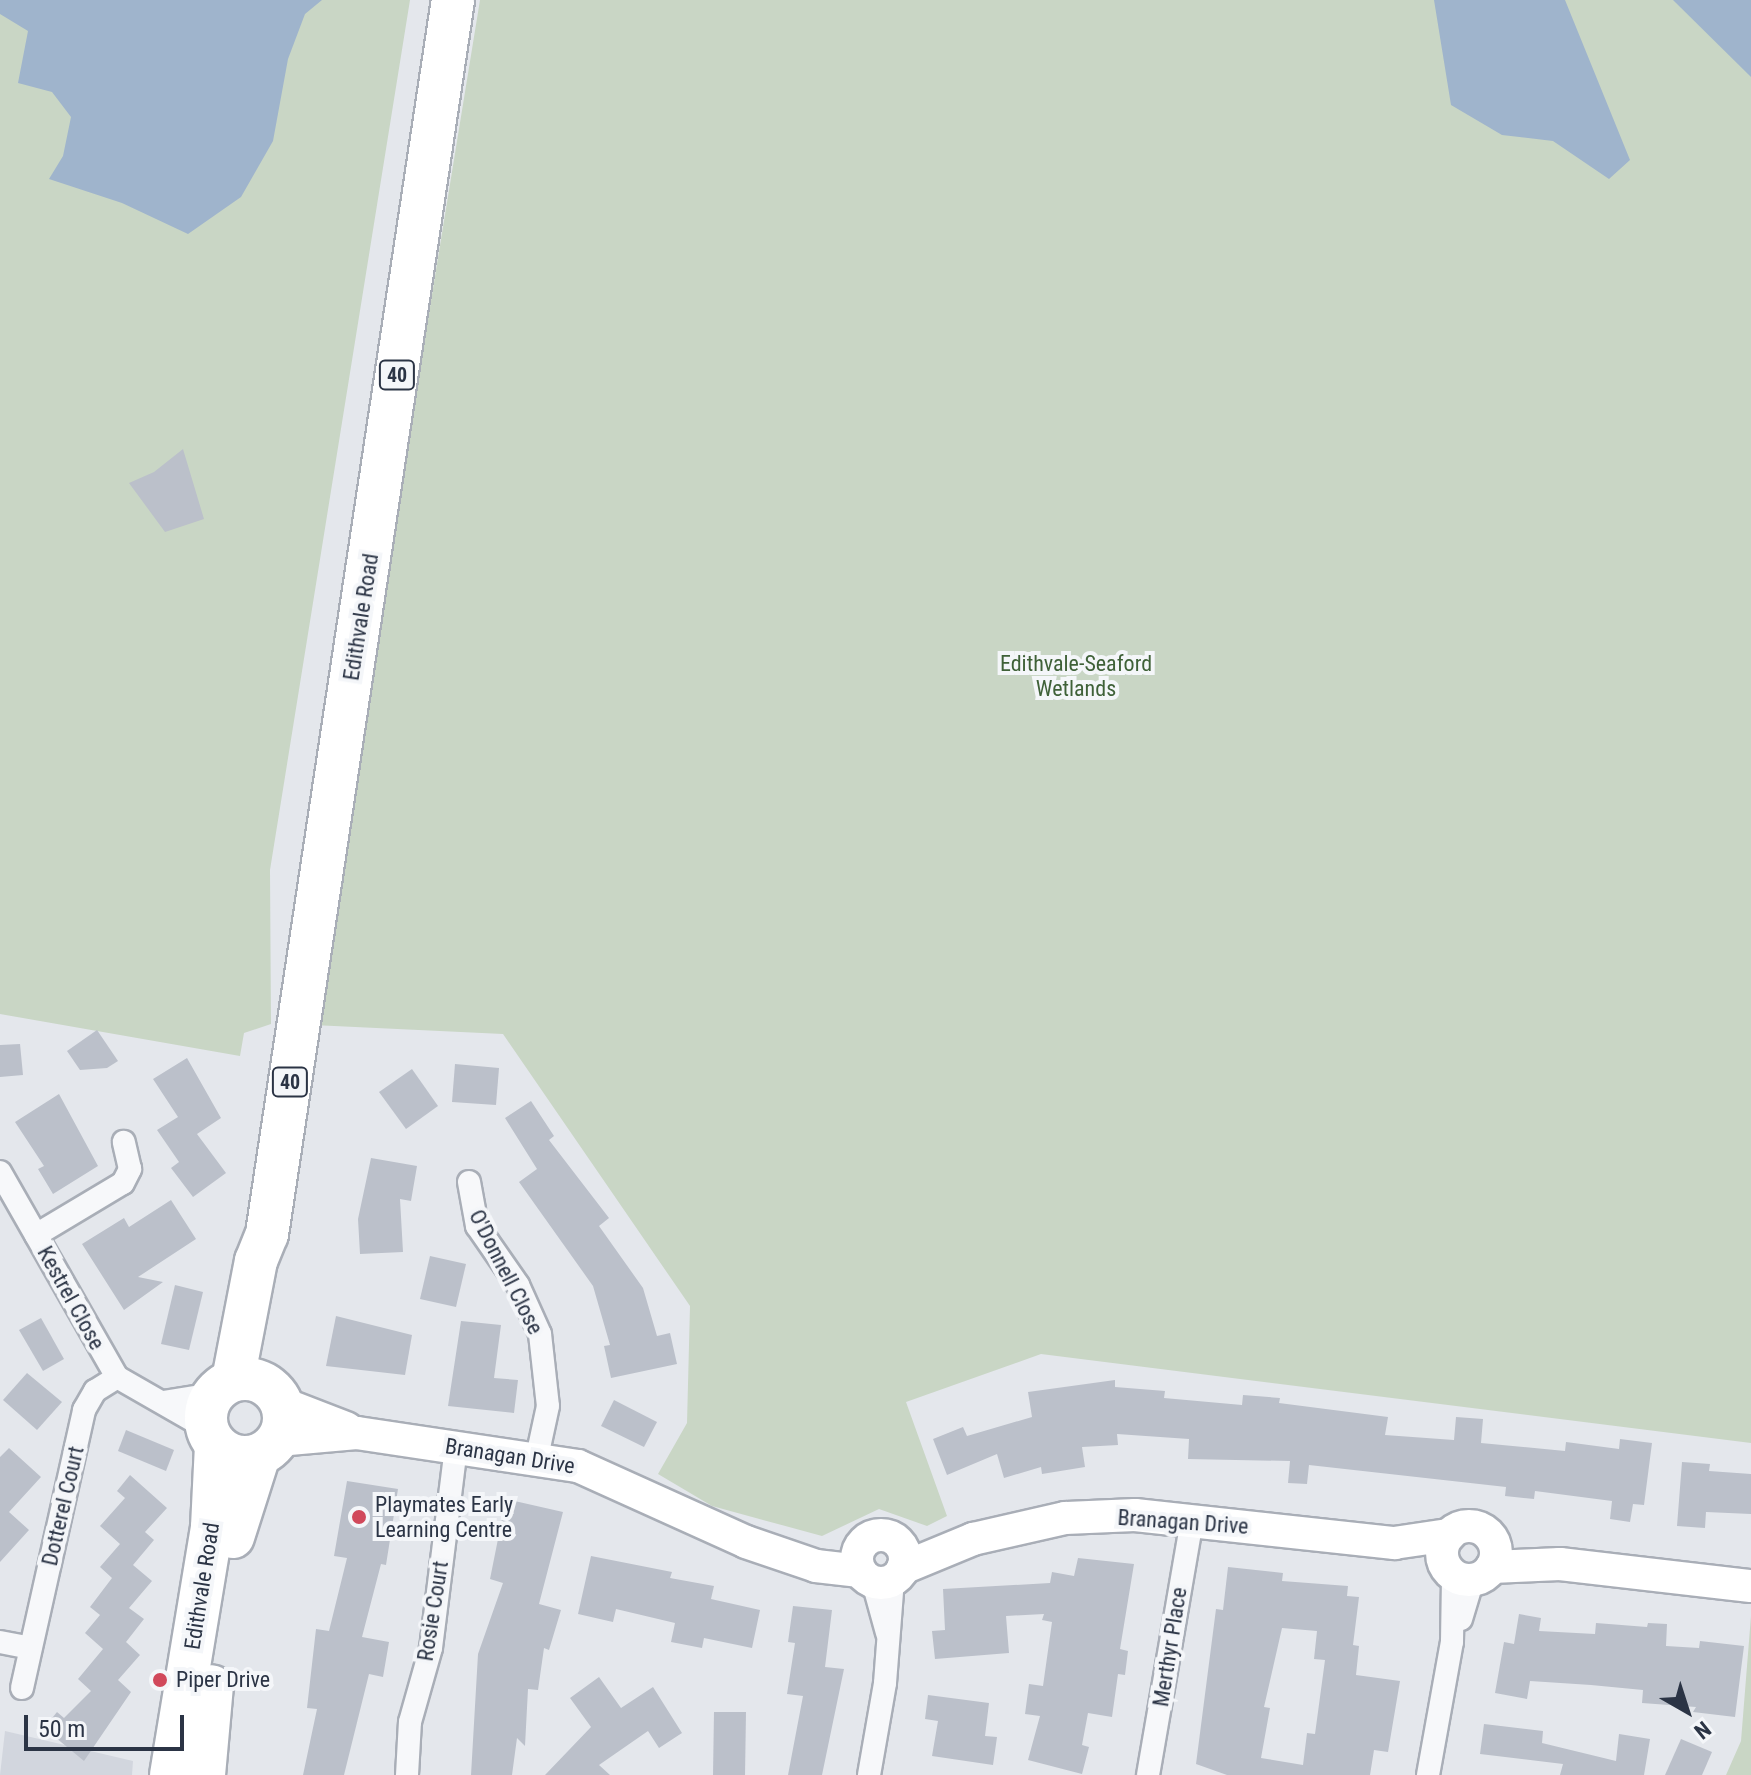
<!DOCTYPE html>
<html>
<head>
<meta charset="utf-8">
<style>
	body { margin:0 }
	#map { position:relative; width:1751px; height:1775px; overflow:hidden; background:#e4e7ec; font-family:"Roboto Condensed",sans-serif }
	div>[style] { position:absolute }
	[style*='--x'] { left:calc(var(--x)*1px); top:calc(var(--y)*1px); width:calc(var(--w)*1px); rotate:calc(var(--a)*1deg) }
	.built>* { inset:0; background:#d2d6de }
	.green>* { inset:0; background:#c9d6c5 }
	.water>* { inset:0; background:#9fb4cc }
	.building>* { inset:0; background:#bbc0ca }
	.roads { filter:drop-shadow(2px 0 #a9aeb7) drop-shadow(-2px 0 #a9aeb7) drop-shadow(0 2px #a9aeb7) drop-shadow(0 -2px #a9aeb7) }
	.street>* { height:22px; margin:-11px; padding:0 11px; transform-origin:11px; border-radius:11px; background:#f7f8fa }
	.secondary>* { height:32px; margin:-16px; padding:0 16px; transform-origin:16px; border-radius:16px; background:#fff }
	.secondary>.ring { margin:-16px; padding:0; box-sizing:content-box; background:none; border:32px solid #fff; border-radius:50% }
	.highway>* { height:42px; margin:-21px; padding:0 21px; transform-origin:21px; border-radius:21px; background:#fff }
	.highway>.ring { margin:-21px; padding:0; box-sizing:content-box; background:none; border:42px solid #fff; border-radius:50% }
	.dots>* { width:22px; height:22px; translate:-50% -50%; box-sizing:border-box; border:4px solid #f4f6f9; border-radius:50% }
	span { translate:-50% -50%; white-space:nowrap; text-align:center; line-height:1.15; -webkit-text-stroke:8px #f4f6f9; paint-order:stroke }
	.shield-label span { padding:2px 6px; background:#f4f6f9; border:2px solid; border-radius:6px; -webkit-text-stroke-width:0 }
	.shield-label { font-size:20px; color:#2b3445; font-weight:700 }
	.street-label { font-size:22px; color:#2b3445 }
	.park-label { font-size:22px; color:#3f6138 }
	.poi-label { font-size:22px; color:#2b3445 }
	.left { translate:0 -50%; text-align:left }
	.north { position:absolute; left:1647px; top:1671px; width:80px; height:80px; -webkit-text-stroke:6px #f4f6f9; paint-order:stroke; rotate:141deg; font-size:22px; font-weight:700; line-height:32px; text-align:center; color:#2b3445 }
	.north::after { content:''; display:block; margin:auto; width:28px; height:36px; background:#2b3445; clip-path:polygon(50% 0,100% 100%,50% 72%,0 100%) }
	.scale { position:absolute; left:24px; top:1715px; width:160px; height:36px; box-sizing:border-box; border:4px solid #2b3445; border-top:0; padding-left:10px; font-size:24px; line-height:28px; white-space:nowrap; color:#2b3445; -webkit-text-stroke:6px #f4f6f9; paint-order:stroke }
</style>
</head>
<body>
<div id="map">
	<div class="built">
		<div style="clip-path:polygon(5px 1731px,133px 1761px,132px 1775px,0 1775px)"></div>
	</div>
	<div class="green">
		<div style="clip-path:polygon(0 0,410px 0,270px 870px,271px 1024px,244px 1033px,240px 1056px,0 1014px)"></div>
		<div style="clip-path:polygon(480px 0,1751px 0,1751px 1443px,1041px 1354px,906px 1402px,947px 1516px,927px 1526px,879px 1509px,822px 1536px,712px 1506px,658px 1474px,687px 1423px,690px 1306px,503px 1034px,313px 1025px)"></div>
		<div style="clip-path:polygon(1751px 1616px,1751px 1775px,1726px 1775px,1741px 1741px)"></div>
	</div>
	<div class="water">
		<div style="clip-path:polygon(0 0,322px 0,305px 14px,288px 59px,273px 141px,241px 197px,188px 234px,122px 203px,49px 179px,63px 156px,71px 117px,52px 92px,18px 83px,28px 31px,0 14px)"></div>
		<div style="clip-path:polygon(1434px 0,1565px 0,1630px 160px,1609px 179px,1553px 141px,1502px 135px,1451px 105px)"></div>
		<div style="clip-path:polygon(1673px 0,1751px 0,1751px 77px)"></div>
	</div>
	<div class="building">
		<div style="clip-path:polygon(183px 449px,204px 519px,165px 532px,129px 483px,154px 472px)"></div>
		<div style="clip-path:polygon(97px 1030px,118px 1061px,107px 1068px,80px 1070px,67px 1051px)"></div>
		<div style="clip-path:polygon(20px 1044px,23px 1075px,0 1077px,0 1045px)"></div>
		<div style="clip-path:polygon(187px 1058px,221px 1118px,197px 1134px,226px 1173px,193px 1197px,171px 1168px,179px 1162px,157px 1130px,178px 1117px,153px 1079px)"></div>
		<div style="clip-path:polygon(455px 1064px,499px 1068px,496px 1105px,452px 1102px)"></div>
		<div style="clip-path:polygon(412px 1069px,438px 1106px,406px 1129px,379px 1092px)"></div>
		<div style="clip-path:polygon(59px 1094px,98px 1166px,53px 1194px,38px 1169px,44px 1166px,15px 1122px)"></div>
		<div style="clip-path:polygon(531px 1101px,554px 1136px,549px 1140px,609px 1218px,599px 1226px,643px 1288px,657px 1336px,670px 1333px,677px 1364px,611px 1378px,604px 1346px,610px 1345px,593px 1286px,519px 1182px,537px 1169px,505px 1118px)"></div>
		<div style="clip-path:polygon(371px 1158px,417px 1166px,411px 1201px,400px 1199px,403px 1252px,360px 1254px,358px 1219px)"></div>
		<div style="clip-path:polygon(171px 1200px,196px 1239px,138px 1277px,163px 1282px,124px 1310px,82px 1244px,124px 1218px,129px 1227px)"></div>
		<div style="clip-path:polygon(430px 1256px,466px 1264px,456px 1307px,420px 1299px)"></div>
		<div style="clip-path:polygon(175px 1285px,203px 1292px,189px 1350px,161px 1344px)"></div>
		<div style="clip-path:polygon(336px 1316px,412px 1335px,405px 1375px,326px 1366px)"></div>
		<div style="clip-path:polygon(41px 1318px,64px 1359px,43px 1371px,19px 1330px)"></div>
		<div style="clip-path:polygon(461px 1321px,501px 1325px,494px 1378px,518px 1380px,514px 1413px,448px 1406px)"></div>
		<div style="clip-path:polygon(27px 1373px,62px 1402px,37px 1430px,3px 1400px)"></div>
		<div style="clip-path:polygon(1115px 1380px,1115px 1387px,1165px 1391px,1164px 1398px,1242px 1405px,1243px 1395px,1280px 1398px,1279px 1403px,1388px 1417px,1385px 1435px,1454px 1440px,1456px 1417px,1483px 1419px,1481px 1443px,1565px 1451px,1566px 1442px,1619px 1449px,1620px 1439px,1652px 1443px,1644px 1505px,1633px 1504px,1630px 1522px,1610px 1519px,1612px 1501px,1535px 1491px,1534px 1499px,1505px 1496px,1506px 1487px,1309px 1465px,1307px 1484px,1288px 1483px,1290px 1461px,1188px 1459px,1189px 1439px,1117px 1434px,1118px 1445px,1082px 1447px,1085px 1467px,1042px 1474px,1041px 1467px,1004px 1478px,997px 1454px,947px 1475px,933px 1439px,963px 1427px,967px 1436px,1032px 1417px,1028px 1392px)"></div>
		<div style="clip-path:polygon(614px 1400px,657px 1422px,644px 1447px,601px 1426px)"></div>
		<div style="clip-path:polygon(126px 1430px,174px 1450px,166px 1471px,118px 1451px)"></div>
		<div style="clip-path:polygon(9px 1448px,41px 1477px,9px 1512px,29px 1530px,0 1562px,0 1457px)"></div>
		<div style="clip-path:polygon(1682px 1462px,1710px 1464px,1709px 1471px,1751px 1474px,1751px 1514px,1706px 1512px,1705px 1528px,1677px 1526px)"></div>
		<div style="clip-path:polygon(130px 1475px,167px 1508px,145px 1532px,154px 1540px,133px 1565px,152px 1581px,129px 1608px,144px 1619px,126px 1642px,140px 1655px,118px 1680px,131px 1692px,84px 1761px,44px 1728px,57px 1712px,64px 1718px,91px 1691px,78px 1679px,103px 1649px,85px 1633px,100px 1615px,90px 1607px,112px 1578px,100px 1567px,120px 1544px,100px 1526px,125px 1498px,117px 1491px)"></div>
		<div style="clip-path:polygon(347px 1481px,398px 1489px,386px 1565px,381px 1564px,362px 1637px,389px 1642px,383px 1677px,369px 1674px,344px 1775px,303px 1775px,317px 1709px,307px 1708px,316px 1629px,329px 1631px,347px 1558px,334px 1556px)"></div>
		<div style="clip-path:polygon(506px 1499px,563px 1512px,539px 1604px,561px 1610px,549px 1650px,544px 1648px,538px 1690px,528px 1689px,525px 1746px,517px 1738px,512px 1775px,471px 1775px,478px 1654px,503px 1583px,490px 1579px)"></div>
		<div style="clip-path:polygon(591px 1556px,672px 1572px,670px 1578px,714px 1586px,711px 1599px,760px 1610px,752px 1648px,704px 1638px,702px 1648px,671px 1642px,675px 1623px,616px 1609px,613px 1622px,578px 1614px)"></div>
		<div style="clip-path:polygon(1078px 1558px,1134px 1564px,1120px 1649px,1128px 1651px,1125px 1675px,1118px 1674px,1112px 1717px,1088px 1713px,1082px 1745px,1089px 1747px,1082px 1774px,1028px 1760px,1040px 1716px,1025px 1714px,1029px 1684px,1043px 1686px,1052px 1622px,1042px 1620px,1044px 1614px,1006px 1616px,1009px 1653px,935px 1659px,932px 1631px,945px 1630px,943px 1589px,1050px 1583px,1052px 1572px,1074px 1576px)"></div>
		<div style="clip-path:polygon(evenodd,1228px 1567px,1283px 1573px,1282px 1581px,1348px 1586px,1347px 1596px,1359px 1597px,1353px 1645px,1359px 1646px,1356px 1675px,1400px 1681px,1388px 1752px,1374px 1750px,1370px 1775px,1227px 1775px,1196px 1764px,1216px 1609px,1223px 1610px,1228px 1567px,1282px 1628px,1317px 1631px,1314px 1659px,1325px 1660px,1315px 1734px,1307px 1733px,1303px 1765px,1261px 1758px,1270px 1708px,1264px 1707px,1282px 1628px)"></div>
		<div style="clip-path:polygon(793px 1606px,832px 1610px,825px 1667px,844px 1669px,822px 1775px,788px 1775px,803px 1696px,787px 1694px,795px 1643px,788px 1642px)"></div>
		<div style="clip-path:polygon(1519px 1614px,1541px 1618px,1539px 1631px,1595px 1634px,1596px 1623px,1647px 1627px,1648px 1623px,1667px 1624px,1666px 1646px,1699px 1648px,1700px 1641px,1744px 1646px,1735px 1717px,1693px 1712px,1696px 1707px,1642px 1703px,1643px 1690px,1591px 1685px,1530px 1681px,1527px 1699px,1495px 1693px,1504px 1642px,1514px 1644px)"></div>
		<div style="clip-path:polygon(599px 1677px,621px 1708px,653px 1687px,682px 1733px,659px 1748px,648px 1731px,599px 1765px,610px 1775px,545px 1775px,591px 1727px,570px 1698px)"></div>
		<div style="clip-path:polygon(928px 1695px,989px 1703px,985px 1736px,997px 1737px,993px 1765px,932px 1756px,938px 1721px,925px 1719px)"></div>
		<div style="clip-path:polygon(714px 1712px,746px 1712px,745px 1775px,713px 1775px)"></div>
		<div style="clip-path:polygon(1484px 1724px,1543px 1731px,1542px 1743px,1616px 1761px,1619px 1734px,1650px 1739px,1644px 1775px,1560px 1775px,1563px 1764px,1480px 1754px)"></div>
		<div style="clip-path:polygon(1681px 1739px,1712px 1752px,1702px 1775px,1665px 1775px)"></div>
	</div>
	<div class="roads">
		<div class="street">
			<div style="--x:0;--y:1172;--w:236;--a:60.3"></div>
			<div style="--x:117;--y:1377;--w:103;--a:29.8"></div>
			<div style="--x:469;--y:1182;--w:45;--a:79.7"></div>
			<div style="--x:477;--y:1226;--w:72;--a:55.2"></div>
			<div style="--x:518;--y:1285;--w:54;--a:65.8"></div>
			<div style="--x:540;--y:1334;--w:72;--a:83.7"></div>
			<div style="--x:548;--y:1406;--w:52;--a:102.2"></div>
			<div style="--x:36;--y:1235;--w:101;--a:-30.9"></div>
			<div style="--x:123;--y:1183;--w:16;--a:-63"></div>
			<div style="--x:130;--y:1169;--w:28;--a:-103"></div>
			<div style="--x:163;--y:1402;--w:52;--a:-8.9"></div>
			<div style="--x:873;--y:1582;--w:53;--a:74.6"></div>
			<div style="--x:1461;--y:1619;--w:42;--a:-73.3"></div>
			<div style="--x:0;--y:1642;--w:31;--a:11"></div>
			<div style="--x:22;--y:1688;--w:285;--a:-77.4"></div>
			<div style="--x:84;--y:1410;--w:22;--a:-60"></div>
			<div style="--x:95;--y:1391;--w:26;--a:-32"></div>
			<div style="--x:407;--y:1775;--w:53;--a:-86.8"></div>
			<div style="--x:410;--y:1722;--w:77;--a:-74.2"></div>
			<div style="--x:431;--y:1648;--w:203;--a:-82.9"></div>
			<div style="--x:869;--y:1775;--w:93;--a:-80.1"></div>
			<div style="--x:885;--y:1683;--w:103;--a:-85.6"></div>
			<div style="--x:1148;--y:1775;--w:259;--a:-80.2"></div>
			<div style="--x:1428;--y:1775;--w:135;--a:-79.8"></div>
			<div style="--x:1452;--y:1642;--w:67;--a:-89.1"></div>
		</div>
		<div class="secondary">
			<div style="--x:281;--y:1403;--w:70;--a:21"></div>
			<div style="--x:278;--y:1440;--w:79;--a:-5.1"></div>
			<div style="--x:357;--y:1433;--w:223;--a:8.5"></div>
			<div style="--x:578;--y:1466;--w:184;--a:24.3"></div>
			<div style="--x:746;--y:1542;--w:74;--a:18.9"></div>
			<div style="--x:816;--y:1566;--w:44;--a:6.5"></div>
			<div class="ring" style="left:1442px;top:1526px;width:22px;height:22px"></div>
			<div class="ring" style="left:857px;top:1535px;width:16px;height:16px"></div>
			<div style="--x:1492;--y:1567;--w:68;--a:-2.5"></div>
			<div style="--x:1560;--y:1564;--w:192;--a:6.6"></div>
			<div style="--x:903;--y:1568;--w:76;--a:-22.5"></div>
			<div style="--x:973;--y:1539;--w:94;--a:-12.9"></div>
			<div style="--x:1065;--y:1518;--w:70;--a:-2.5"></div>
			<div style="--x:1135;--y:1515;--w:261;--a:6.2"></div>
			<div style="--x:1394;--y:1543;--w:56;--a:-8.3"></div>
		</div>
		<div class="highway">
			<div class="ring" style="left:206px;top:1379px;width:36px;height:36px"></div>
			<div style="--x:233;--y:1380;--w:121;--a:-79.1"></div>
			<div style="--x:256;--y:1261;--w:29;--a:-68"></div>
			<div style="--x:267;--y:1234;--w:1248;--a:-81.43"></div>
			<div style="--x:233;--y:1537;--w:86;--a:-72.4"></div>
			<div style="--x:171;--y:1775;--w:251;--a:-80.6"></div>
			<div style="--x:212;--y:1527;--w:82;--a:-87.2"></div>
			<div style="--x:204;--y:1775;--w:89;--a:-84.9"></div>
		</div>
	</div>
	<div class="dots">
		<div style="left:359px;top:1517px;background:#d1495b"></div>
		<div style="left:160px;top:1680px;background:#d1495b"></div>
	</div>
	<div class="shield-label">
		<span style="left:397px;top:375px">40</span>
		<span style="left:290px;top:1082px">40</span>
	</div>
	<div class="street-label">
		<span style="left:361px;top:617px;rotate:-81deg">Edithvale Road</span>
		<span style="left:506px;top:1272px;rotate:63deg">O'Donnell Close</span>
		<span style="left:71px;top:1298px;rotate:61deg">Kestrel Close</span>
		<span style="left:510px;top:1456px;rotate:9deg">Branagan Drive</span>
		<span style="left:63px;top:1506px;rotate:-77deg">Dotterel Court</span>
		<span style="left:1183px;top:1522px;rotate:4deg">Branagan Drive</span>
		<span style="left:202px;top:1586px;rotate:-81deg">Edithvale Road</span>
		<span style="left:433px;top:1611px;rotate:-81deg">Rosie Court</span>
		<span style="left:1170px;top:1647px;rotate:-81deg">Merthyr Place</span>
	</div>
	<div class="park-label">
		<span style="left:1076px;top:676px">Edithvale-Seaford<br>Wetlands</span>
	</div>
	<div class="poi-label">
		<span class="left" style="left:375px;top:1517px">Playmates Early<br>Learning Centre</span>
		<span class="left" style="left:176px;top:1680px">Piper Drive</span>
	</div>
	<div class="north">N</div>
	<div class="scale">50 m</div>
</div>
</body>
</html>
